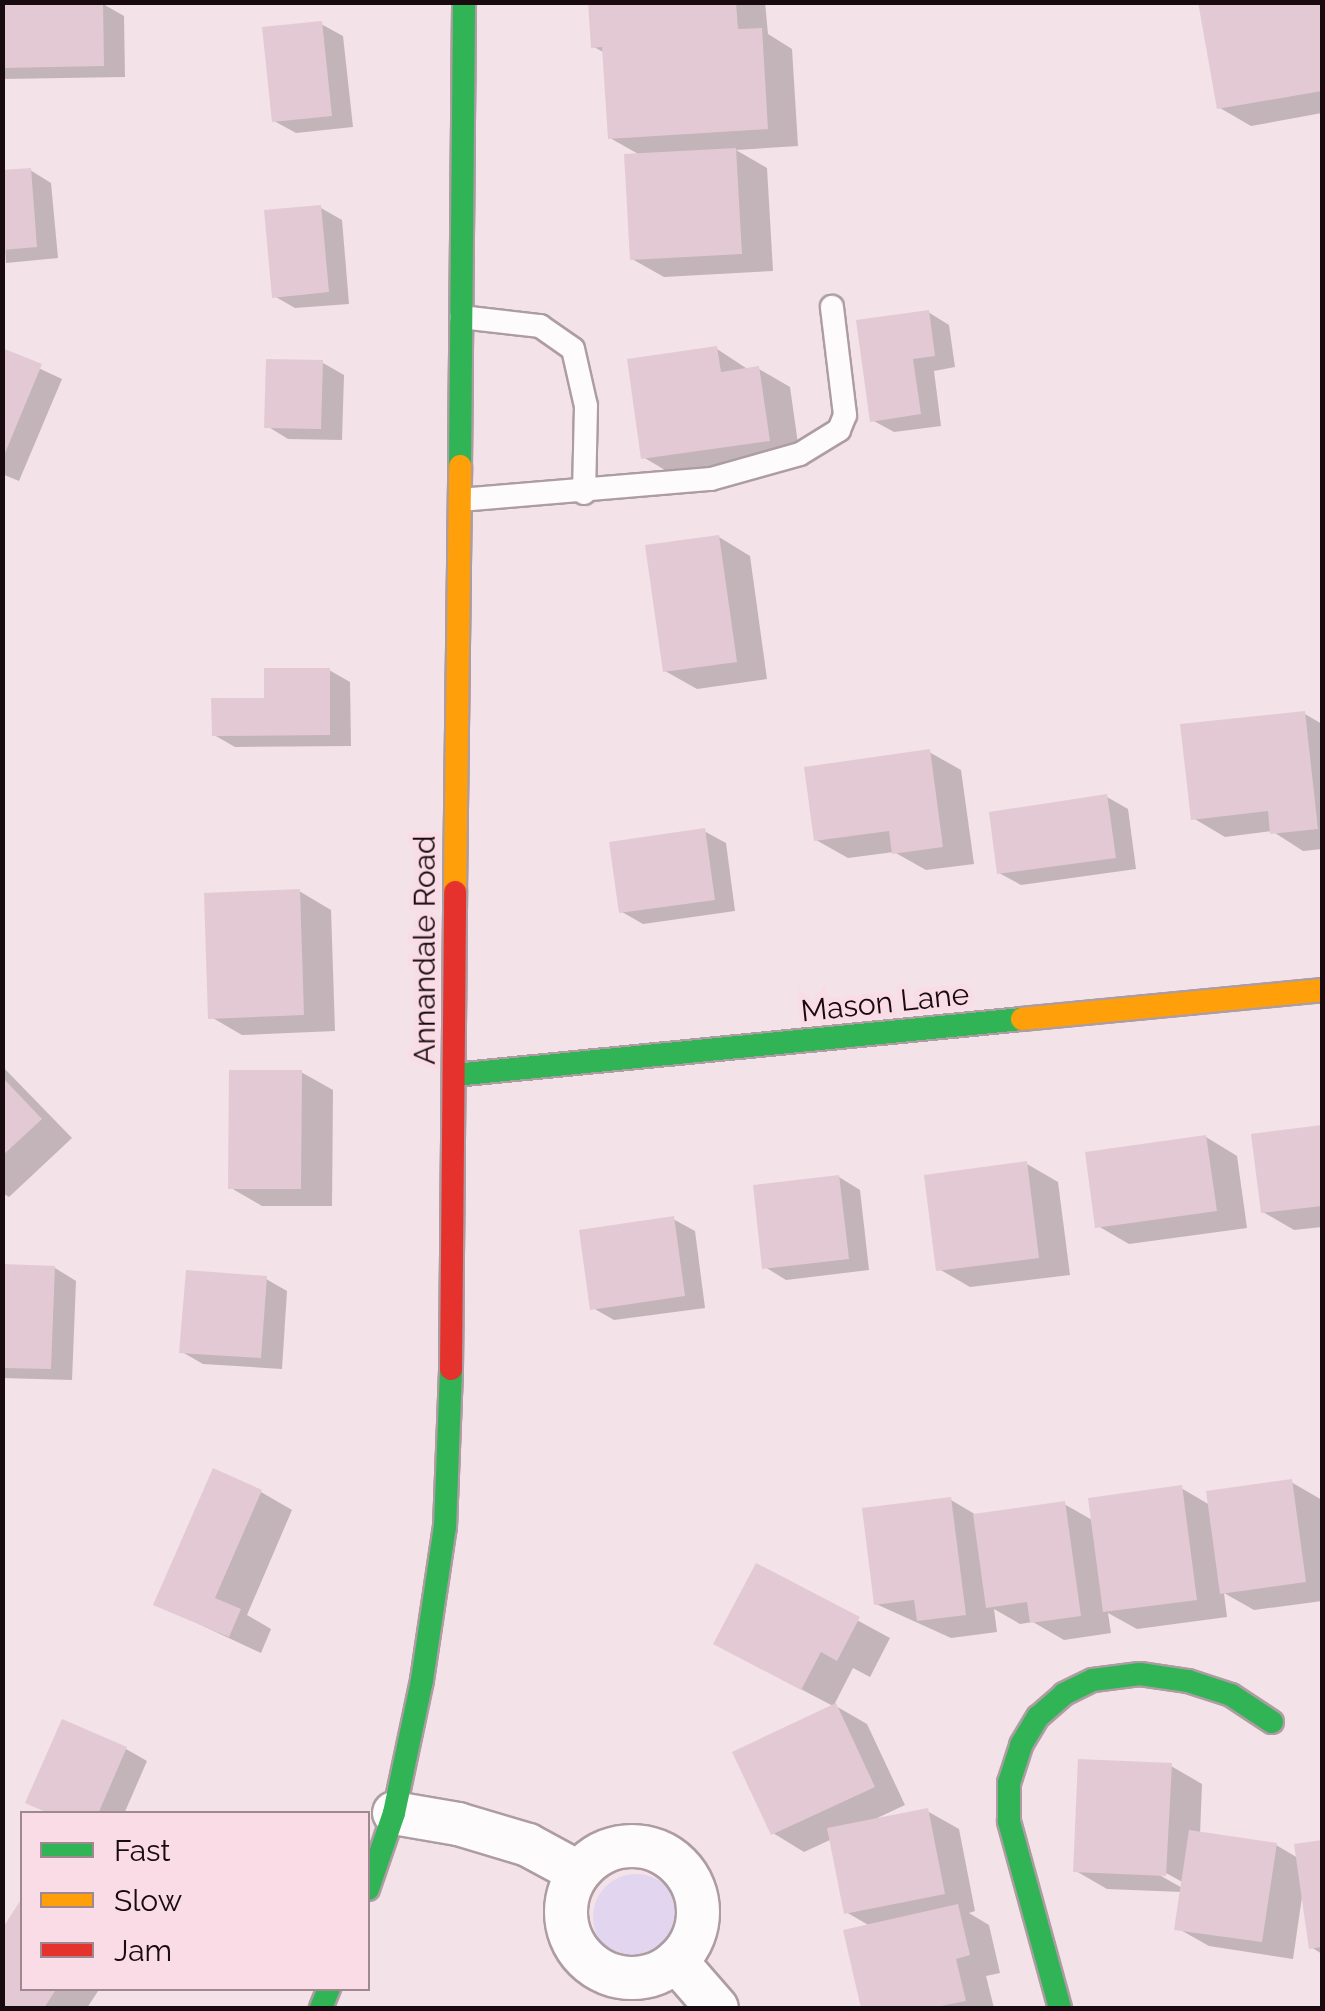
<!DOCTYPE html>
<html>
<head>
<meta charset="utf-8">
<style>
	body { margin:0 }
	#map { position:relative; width:1325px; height:2011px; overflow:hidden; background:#f3e2e8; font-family:Raleway,sans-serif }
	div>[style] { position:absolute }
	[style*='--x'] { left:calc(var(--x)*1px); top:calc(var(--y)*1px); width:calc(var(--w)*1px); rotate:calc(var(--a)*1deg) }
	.green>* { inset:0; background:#e2d5f0 }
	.round { border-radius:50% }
	.shadow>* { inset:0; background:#0003 }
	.building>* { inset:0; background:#e3c9d3 }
	.roads { filter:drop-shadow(2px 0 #ad9da3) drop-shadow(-2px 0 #ad9da3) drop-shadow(0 2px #ad9da3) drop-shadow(0 -2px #ad9da3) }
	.lane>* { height:22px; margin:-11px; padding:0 11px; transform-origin:11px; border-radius:11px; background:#fdfbfc }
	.street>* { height:42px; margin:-21px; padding:0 21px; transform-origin:21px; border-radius:21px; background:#fdfbfc }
	.street>.ring { margin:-21px; padding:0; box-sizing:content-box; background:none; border:42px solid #fdfbfc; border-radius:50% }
	.fast>* { height:22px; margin:-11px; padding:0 11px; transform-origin:11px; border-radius:11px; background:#30b455 }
	.slow>* { height:22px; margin:-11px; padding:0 11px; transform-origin:11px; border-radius:11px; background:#ff9f0a }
	.jam>* { height:22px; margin:-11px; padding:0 11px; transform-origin:11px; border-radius:11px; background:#e5322d }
	span { translate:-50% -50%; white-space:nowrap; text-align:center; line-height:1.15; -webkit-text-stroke:10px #f9dce6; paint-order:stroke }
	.street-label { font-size:30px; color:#190a10 }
	.frame { position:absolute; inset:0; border:5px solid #190a10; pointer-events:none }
	.legend { position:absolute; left:20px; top:1811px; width:350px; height:180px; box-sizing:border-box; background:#f9dce6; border:2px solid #9f8890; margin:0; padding:12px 18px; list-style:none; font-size:30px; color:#190a10 }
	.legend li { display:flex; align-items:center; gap:20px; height:50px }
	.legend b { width:50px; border:2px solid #9f8890 }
</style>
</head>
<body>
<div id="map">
	<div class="green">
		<div class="round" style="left:593px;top:1874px;width:86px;height:86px"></div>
	</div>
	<div class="shadow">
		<div style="clip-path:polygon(591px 2px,765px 2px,768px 34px,792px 49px,798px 146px,736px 150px,767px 168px,773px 271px,664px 277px,632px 259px,640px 155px,610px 138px,605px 53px,594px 47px)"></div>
		<div style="clip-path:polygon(1201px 2px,1322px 2px,1322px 113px,1251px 126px,1220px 108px)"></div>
		<div style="clip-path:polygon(103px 4px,124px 16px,125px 77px,2px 79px,2px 6px)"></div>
		<div style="clip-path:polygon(321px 24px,343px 36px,353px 127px,296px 133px,274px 121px)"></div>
		<div style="clip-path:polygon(30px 170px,51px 183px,58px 258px,6px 263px,2px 173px)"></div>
		<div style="clip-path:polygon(321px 208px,342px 220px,349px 304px,295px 308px,274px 296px)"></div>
		<div style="clip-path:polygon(928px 312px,949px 325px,955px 367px,934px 371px,941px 426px,894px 432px,872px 420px)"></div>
		<div style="clip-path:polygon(717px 349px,749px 370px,759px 369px,790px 387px,800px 458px,675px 476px,643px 457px)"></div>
		<div style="clip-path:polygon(2px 351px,62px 379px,19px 481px,2px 474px)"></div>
		<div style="clip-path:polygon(323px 363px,344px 375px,342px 440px,288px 439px,267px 426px)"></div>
		<div style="clip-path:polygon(719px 537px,750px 556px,767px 679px,697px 689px,665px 671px)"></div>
		<div style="clip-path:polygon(329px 670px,350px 682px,351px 746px,235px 747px,214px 735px,266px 701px)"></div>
		<div style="clip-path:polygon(1305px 714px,1322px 724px,1322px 849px,1303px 851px,1272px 831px,1225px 837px,1193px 818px)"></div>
		<div style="clip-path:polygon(929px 752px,961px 770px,974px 864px,926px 870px,894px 852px,848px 858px,816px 840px)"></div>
		<div style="clip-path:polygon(1107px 797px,1128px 809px,1136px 869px,1021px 885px,999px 873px)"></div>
		<div style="clip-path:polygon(704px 831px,726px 843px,735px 911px,643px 924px,622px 912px)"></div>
		<div style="clip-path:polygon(299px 891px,331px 910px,335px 1031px,242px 1035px,211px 1017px)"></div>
		<div style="clip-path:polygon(2px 1066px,72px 1138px,9px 1197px,2px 1193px)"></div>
		<div style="clip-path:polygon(301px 1072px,333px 1090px,332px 1206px,262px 1206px,231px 1188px)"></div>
		<div style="clip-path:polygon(1322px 1127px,1322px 1227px,1294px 1230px,1263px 1212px,1253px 1136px)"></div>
		<div style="clip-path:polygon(1206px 1137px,1237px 1156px,1247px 1228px,1129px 1244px,1098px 1226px)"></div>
		<div style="clip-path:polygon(1027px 1164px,1058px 1182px,1070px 1275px,970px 1287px,939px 1269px)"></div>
		<div style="clip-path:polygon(839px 1177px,860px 1190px,869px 1270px,786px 1280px,765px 1267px)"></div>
		<div style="clip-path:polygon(673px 1219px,695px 1231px,705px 1308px,614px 1320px,593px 1308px)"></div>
		<div style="clip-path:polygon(2px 1266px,55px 1268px,76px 1281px,72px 1380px,2px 1378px)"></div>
		<div style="clip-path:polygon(266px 1279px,287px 1291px,282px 1369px,203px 1364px,182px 1352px)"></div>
		<div style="clip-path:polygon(1291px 1482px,1322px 1500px,1322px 1601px,1254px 1610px,1224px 1593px,1227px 1617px,1137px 1629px,1108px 1613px,1111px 1633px,1064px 1640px,1033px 1622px,1020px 1624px,994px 1609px,997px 1632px,951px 1638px,876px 1604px,951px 1500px,978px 1516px,1064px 1504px,1094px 1521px,1181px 1488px,1210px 1505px)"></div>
		<div style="clip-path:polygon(261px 1492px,292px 1510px,247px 1615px,271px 1629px,261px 1653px,156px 1604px)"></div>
		<div style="clip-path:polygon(757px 1566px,890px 1638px,870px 1677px,853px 1668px,834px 1705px,867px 1724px,905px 1805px,875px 1819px,927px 1811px,959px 1829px,975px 1911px,969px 1913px,989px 1925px,1000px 1973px,986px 1976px,994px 2008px,864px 2008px,846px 1932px,870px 1926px,846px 1912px,832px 1839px,804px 1852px,773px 1833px,835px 1707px,747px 1661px)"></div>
		<div style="clip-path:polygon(126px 1749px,147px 1761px,124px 1814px,49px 1814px)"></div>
		<div style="clip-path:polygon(evenodd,1171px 1766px,1202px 1784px,1200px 1835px,1276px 1845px,1298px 1858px,1297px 1846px,1322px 1843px,1322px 1954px,1311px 1947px,1302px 1897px,1293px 1959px,1209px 1946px,1177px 1928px,1183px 1892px,1107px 1889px,1076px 1871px,1171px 1766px,1157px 1868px,1184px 1883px,1184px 1889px,1154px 1872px,1157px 1868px)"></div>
		<div style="clip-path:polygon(22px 1903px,22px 1988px,100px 1988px,87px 2008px,2px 2008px,2px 1933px)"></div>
	</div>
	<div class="building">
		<div style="clip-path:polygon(103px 2px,104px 66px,2px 68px,2px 3px)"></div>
		<div style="clip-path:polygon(588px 2px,736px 2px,738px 29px,762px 28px,768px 129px,608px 139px,602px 47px,591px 48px)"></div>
		<div style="clip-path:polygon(1198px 2px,1322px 2px,1322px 91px,1217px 109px)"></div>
		<div style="clip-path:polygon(322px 21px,332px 116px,272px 122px,262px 27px)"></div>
		<div style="clip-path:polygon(736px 148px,742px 254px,630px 260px,624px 154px)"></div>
		<div style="clip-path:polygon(31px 168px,37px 247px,2px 250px,2px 170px)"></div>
		<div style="clip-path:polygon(321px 205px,329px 292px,272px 298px,264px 210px)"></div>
		<div style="clip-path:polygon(929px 310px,935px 356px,913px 359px,921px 414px,870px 422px,856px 320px)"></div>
		<div style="clip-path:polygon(717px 346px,721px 372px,759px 366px,770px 441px,641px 459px,627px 359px)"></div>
		<div style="clip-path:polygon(2px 348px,42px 364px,3px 458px,2px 458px)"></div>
		<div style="clip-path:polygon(266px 359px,323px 360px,321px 429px,264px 428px)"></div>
		<div style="clip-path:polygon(719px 535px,737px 662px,663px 672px,645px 545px)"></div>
		<div style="clip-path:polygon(264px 668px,330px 668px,330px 735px,212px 736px,211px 698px,264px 698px)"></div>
		<div style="clip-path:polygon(1305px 711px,1318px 829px,1270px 834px,1268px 811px,1191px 820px,1180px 724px)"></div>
		<div style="clip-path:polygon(930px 749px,943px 847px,892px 854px,889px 831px,814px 841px,804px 767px)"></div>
		<div style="clip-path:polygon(1107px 794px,1116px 858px,997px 874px,989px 812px)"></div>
		<div style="clip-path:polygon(705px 828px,715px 900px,619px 913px,609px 842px)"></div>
		<div style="clip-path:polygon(300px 889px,304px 1015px,208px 1019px,204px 893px)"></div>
		<div style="clip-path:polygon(229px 1070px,302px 1070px,301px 1189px,228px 1189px)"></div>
		<div style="clip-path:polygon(2px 1077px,42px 1119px,2px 1156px)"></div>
		<div style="clip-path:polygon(1322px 1125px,1322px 1206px,1261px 1213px,1251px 1134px)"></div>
		<div style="clip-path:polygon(1206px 1135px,1217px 1211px,1095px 1228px,1085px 1152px)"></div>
		<div style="clip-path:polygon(1027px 1161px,1039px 1258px,936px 1271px,924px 1175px)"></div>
		<div style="clip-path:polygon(839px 1175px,849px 1259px,762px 1269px,753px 1185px)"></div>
		<div style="clip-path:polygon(674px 1216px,685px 1296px,590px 1310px,579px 1230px)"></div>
		<div style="clip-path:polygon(2px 1264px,55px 1266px,51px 1369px,2px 1368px)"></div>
		<div style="clip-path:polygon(186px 1270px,267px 1276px,261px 1358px,179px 1353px)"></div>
		<div style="clip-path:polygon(213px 1468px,262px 1490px,215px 1598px,241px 1609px,229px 1637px,153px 1605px)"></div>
		<div style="clip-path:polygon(1292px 1479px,1306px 1582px,1220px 1594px,1206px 1491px)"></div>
		<div style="clip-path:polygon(1182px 1485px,1197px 1600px,1103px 1612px,1088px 1498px)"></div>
		<div style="clip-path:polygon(951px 1497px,966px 1615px,917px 1621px,914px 1600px,874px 1605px,862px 1508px)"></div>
		<div style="clip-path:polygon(1065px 1501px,1081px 1616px,1030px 1623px,1027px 1602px,986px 1608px,973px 1514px)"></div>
		<div style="clip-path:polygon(756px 1563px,860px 1617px,837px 1661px,821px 1652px,801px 1690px,713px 1644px)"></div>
		<div style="clip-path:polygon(836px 1703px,875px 1787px,771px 1835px,732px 1752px)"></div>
		<div style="clip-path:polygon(62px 1719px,127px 1747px,98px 1814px,50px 1814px,25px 1803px)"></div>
		<div style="clip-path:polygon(1078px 1759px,1172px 1763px,1166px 1876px,1073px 1872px)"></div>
		<div style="clip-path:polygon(928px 1808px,945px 1894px,844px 1914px,827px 1828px)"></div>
		<div style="clip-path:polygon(1189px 1830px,1277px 1843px,1262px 1942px,1174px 1930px)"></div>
		<div style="clip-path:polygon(1322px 1840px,1322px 1947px,1309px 1949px,1294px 1844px)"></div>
		<div style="clip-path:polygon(22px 1898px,22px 1988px,57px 1988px,44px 2008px,2px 2008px,2px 1929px)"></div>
		<div style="clip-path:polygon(958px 1904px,970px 1955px,956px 1959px,966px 2001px,931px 2008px,861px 2008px,843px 1930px)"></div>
	</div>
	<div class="roads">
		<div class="lane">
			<div style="--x:461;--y:317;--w:80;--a:6.5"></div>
			<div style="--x:540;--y:326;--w:40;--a:34.9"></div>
			<div style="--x:573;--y:349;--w:58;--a:77.2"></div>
			<div style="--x:586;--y:406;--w:87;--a:91.3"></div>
			<div style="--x:460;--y:500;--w:252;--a:-4.8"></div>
			<div style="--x:711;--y:479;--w:92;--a:-15.7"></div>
			<div style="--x:800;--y:454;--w:46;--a:-31.6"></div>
			<div style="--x:839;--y:430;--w:16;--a:-68"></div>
			<div style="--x:845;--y:415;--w:109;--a:-96.9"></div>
		</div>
		<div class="street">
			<div style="--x:394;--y:1813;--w:65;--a:9.8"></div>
			<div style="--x:458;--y:1824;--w:73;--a:16.7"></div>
			<div style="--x:528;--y:1845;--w:57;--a:28.4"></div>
			<div class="ring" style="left:566px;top:1846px;width:90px;height:90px"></div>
			<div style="--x:676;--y:1961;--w:62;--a:48.9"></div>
		</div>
		<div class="fast">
			<div style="--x:460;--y:466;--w:464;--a:-89.5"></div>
			<div style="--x:454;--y:1075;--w:571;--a:-5.63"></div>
			<div style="--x:368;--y:1889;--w:80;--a:-71.1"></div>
			<div style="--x:394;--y:1813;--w:136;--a:-78.1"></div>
			<div style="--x:422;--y:1680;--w:155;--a:-81.5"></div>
			<div style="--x:445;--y:1527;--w:158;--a:-87.8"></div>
			<div style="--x:321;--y:2008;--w:22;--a:-68"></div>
			<div style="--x:1060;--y:2008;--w:194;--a:-105.3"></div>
			<div style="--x:1009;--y:1821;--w:38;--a:-90"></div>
			<div style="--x:1009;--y:1783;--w:40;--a:-72"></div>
			<div style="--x:1021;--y:1745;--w:33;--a:-59"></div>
			<div style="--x:1038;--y:1717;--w:35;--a:-41"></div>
			<div style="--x:1064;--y:1694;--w:32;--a:-26"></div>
			<div style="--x:1093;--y:1680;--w:47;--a:-7.3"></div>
			<div style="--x:1140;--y:1674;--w:49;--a:8.3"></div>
			<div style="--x:1188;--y:1681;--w:45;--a:18"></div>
			<div style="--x:1231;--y:1695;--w:49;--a:33.4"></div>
		</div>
		<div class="slow">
			<div style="--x:455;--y:892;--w:426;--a:-89.3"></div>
			<div style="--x:1022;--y:1019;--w:301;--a:-5.5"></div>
		</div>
		<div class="jam">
			<div style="--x:451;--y:1369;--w:477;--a:-89.5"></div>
		</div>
	</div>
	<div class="street-label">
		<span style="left:425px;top:950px;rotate:-90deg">Annandale Road</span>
		<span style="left:885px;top:1003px;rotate:-6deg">Mason Lane</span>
	</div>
	<div class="frame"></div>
	<ul class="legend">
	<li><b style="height:12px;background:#30b455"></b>Fast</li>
	<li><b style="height:12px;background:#ff9f0a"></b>Slow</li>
	<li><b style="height:12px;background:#e5322d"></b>Jam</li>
	</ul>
</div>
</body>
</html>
